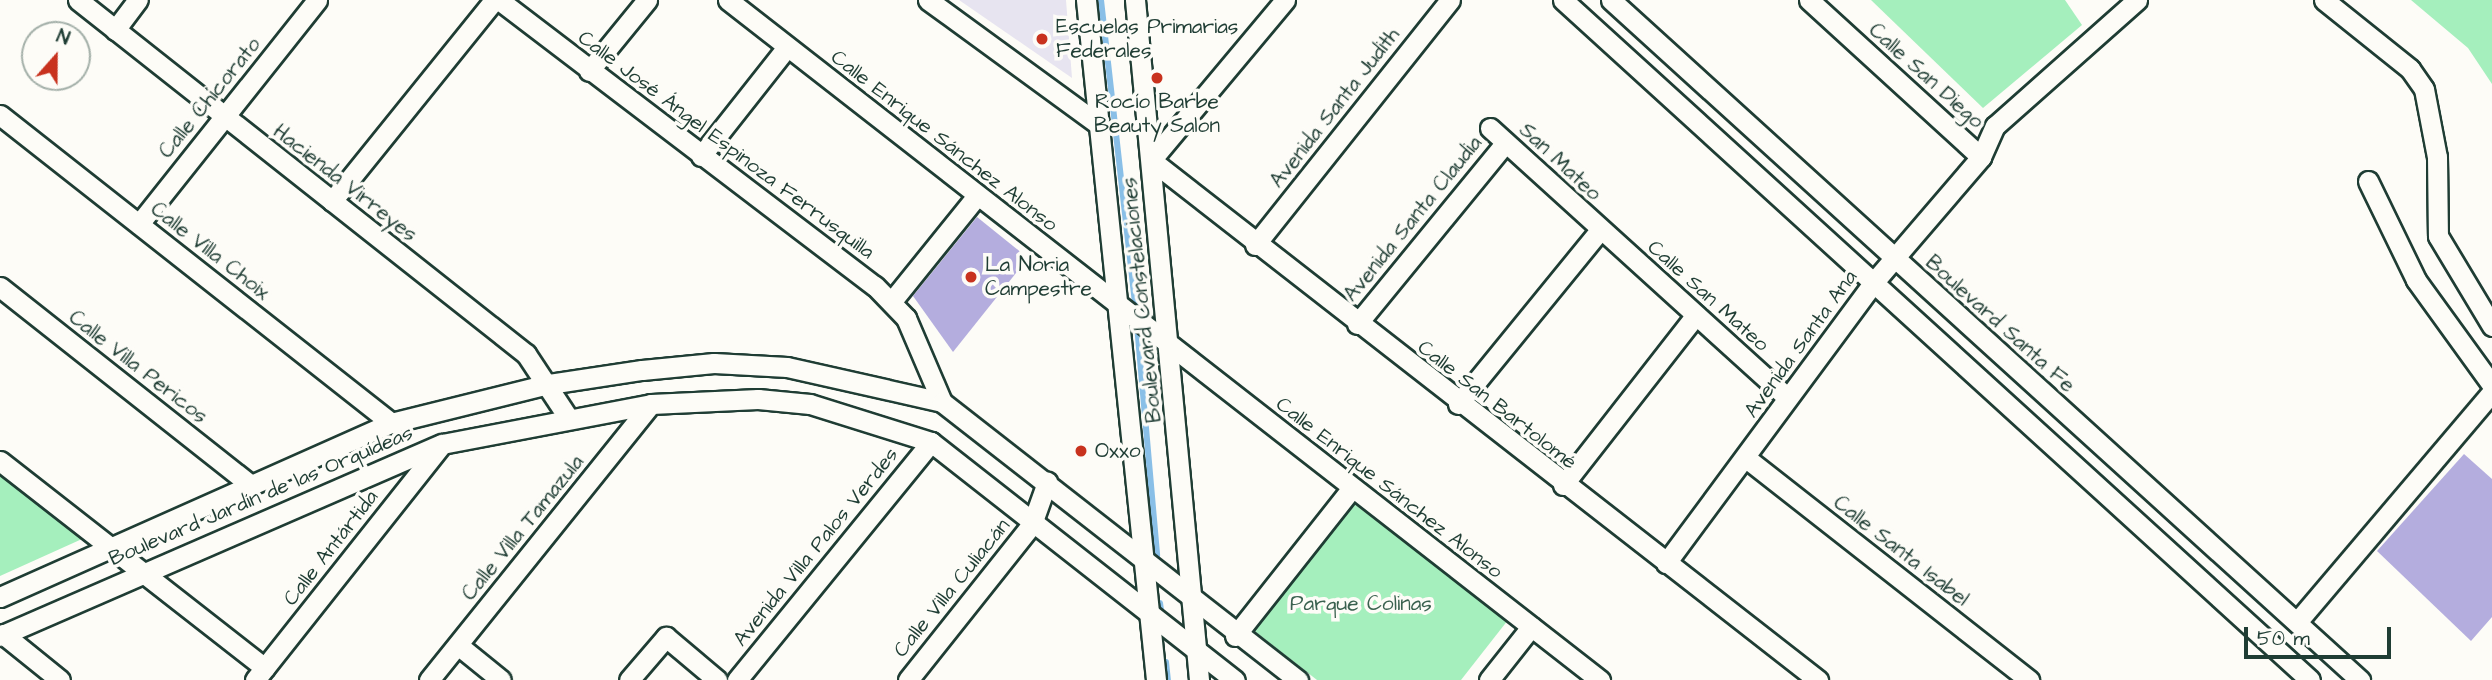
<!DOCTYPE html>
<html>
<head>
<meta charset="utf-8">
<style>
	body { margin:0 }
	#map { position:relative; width:2492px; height:680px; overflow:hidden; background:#fdfcf7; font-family:"Architects Daughter",sans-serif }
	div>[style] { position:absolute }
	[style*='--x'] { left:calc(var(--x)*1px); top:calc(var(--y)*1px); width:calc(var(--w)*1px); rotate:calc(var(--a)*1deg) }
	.built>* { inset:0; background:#e7e4f0 }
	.green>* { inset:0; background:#a5efbd }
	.stream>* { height:6px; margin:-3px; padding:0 3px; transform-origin:3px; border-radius:3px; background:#89bfe7 }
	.building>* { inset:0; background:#b4adde }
	.roads { filter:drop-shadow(2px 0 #1f3d34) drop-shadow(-2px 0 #1f3d34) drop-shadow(0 2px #1f3d34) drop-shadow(0 -2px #1f3d34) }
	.minor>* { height:19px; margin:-9.5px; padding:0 9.5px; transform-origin:9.5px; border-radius:9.5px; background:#fdfcf7 }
	.dots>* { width:19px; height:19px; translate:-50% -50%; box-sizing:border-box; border:4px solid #fdfcf7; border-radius:50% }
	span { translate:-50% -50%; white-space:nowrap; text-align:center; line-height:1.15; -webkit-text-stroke:7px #fdfcf7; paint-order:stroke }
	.poi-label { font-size:21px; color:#1f3d34 }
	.left { translate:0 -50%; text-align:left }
	.street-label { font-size:21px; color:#1f3d34 }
	.park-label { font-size:21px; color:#3a614f }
	.north { position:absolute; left:21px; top:21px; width:70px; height:70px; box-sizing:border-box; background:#fdfcf7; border:2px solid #a4b0a9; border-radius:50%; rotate:21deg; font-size:19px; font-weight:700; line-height:28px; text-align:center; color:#1f3d34 }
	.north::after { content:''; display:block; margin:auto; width:24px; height:32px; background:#c8321e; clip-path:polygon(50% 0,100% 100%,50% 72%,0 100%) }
	.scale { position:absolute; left:2244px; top:627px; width:147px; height:32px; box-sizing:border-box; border:4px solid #1f3d34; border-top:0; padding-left:9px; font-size:21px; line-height:24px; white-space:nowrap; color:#1f3d34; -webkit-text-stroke:5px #fdfcf7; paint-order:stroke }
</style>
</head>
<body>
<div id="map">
	<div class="built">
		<div style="clip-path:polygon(959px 0,1066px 0,1072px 78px)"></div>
	</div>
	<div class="green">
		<div style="clip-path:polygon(1871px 0,2065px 0,2082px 25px,1983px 108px)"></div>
		<div style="clip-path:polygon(2411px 0,2492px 0,2492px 84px,2468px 48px)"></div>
		<div style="clip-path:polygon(0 473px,82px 539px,0 576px)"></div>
		<div style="clip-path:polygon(1345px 497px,1508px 620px,1461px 680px,1317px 680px,1248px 626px)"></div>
	</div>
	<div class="stream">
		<div style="--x:1101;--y:0;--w:313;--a:83.6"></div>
		<div style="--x:1137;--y:325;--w:231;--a:85"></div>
		<div style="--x:1160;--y:603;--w:15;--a:82"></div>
		<div style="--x:1166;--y:662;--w:18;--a:84"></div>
	</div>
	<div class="building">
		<div style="clip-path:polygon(977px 217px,1028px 258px,953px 352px,913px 296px)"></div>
		<div style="clip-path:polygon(2464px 454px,2492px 479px,2492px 617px,2471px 641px,2377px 551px)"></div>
	</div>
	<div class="roads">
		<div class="minor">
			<div style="--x:78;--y:0;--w:571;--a:38.32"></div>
			<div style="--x:526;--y:354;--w:74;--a:56.5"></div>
			<div style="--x:499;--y:0;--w:472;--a:37.3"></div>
			<div style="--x:875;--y:286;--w:45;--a:45.9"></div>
			<div style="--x:906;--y:318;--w:91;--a:66.8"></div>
			<div style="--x:728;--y:0;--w:1106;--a:37.95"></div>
			<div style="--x:928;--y:0;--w:210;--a:36.1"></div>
			<div style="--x:1086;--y:0;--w:684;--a:84.12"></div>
			<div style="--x:1135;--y:0;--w:683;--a:84.62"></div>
			<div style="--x:1285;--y:0;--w:209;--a:129.9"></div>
			<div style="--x:1151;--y:160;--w:846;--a:37.94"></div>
			<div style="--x:1563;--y:0;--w:1010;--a:42.31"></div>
			<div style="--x:1611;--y:0;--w:1012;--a:42.24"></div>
			<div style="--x:1809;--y:0;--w:233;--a:42.4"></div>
			<div style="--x:2324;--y:0;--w:110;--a:38.7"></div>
			<div style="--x:2410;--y:69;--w:24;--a:55"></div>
			<div style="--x:2424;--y:89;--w:69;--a:79.2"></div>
			<div style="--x:2437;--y:157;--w:79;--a:89.3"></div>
			<div style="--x:2438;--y:236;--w:105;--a:59"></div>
			<div style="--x:115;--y:30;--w:38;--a:-53"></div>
			<div style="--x:589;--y:71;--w:92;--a:-50.8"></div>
			<div style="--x:0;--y:115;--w:498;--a:38.2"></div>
			<div style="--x:1490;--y:128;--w:399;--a:42.2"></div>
			<div style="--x:701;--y:156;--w:139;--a:-51.7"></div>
			<div style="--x:2368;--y:181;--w:110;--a:64.1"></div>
			<div style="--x:2416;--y:280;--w:130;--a:54.1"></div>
			<div style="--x:332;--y:201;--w:258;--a:-51.1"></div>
			<div style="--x:139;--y:224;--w:286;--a:-51.5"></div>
			<div style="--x:1255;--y:245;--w:313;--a:-51.5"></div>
			<div style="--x:0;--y:287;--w:315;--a:38.3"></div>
			<div style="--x:892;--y:301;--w:134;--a:-51.1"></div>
			<div style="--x:1357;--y:324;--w:234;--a:-50.7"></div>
			<div style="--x:1458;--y:404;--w:225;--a:-50.8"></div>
			<div style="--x:1746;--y:458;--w:360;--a:38.1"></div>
			<div style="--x:0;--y:461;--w:336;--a:38"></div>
			<div style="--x:1563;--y:485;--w:214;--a:-52"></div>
			<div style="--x:1666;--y:563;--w:348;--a:-53.5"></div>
			<div style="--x:1873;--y:283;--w:166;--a:-49.4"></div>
			<div style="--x:1981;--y:157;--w:34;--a:-66"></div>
			<div style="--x:1995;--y:126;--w:190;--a:-41.6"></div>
			<div style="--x:0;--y:597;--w:428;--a:-24"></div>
			<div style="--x:391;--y:423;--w:163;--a:-13.9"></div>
			<div style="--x:549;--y:384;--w:94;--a:-8.6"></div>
			<div style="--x:642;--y:370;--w:72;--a:-5.6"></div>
			<div style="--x:714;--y:363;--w:73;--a:3.1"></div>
			<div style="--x:787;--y:367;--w:159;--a:12.7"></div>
			<div style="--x:942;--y:402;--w:452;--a:38"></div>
			<div style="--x:2297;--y:622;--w:302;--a:-49.7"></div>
			<div style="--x:3;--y:634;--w:73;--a:38.9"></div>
			<div style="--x:0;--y:636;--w:482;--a:-23.5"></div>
			<div style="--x:442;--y:444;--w:213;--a:-10.8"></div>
			<div style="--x:651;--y:404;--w:107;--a:-2.7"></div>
			<div style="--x:758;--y:399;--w:52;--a:5.5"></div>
			<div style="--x:810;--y:404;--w:127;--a:17.4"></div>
			<div style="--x:931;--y:442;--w:386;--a:38.1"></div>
			<div style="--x:1235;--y:636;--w:187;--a:-51.7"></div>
			<div style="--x:458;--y:645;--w:55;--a:39.1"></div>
			<div style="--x:255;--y:680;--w:300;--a:-51.6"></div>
			<div style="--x:429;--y:680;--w:354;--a:-51.2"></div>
			<div style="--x:629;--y:680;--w:57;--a:-49.3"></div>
			<div style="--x:666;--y:637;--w:67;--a:40.1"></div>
			<div style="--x:737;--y:680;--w:307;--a:-50.8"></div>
			<div style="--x:908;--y:680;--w:199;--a:-51.5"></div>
			<div style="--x:1032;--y:524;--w:45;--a:-70.3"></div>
			<div style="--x:1489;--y:680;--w:68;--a:-51.6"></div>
		</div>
	</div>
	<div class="dots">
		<div style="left:1042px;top:39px;background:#c8321e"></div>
		<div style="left:1157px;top:78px;background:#c8321e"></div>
		<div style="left:971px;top:277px;background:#c8321e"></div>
		<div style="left:1081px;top:451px;background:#c8321e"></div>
	</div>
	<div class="poi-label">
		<span class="left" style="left:1056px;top:39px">Escuelas Primarias<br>Federales</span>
		<span style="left:1157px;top:114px">Rocío Barbe<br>Beauty Salon</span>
		<span class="left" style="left:985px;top:277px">La Noria<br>Campestre</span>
		<span class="left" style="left:1095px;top:451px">Oxxo</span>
	</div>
	<div class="street-label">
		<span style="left:1926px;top:76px;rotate:42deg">Calle San Diego</span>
		<span style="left:210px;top:98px;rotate:-51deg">Calle Chicorato</span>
		<span style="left:1335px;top:108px;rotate:-52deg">Avenida Santa Judith</span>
		<span style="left:944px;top:141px;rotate:38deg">Calle Enrique Sánchez Alonso</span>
		<span style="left:726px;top:145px;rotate:37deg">Calle José Ángel Espinoza Ferrusquilla</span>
		<span style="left:1560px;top:162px;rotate:43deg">San Mateo</span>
		<span style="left:345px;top:183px;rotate:38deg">Hacienda Virreyes</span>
		<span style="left:1413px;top:219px;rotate:-51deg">Avenida Santa Claudia</span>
		<span style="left:210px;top:251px;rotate:38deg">Calle Villa Choix</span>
		<span style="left:1708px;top:296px;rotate:42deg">Calle San Mateo</span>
		<span style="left:1142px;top:300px;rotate:-96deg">Boulevard Constelaciones</span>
		<span style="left:2000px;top:324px;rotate:42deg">Boulevard Santa Fe</span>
		<span style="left:1801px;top:344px;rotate:-54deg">Avenida Santa Ana</span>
		<span style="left:138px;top:367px;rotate:38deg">Calle Villa Pericos</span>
		<span style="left:1497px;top:405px;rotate:38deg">Calle San Bartolomé</span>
		<span style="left:1389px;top:488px;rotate:38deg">Calle Enrique Sánchez Alonso</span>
		<span style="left:261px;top:496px;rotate:-23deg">Boulevard Jardín de las Orquídeas</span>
		<span style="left:523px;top:528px;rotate:-51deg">Calle Villa Tamazula</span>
		<span style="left:816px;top:547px;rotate:-51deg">Avenida Villa Palos Verdes</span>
		<span style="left:331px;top:548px;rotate:-52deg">Calle Antártida</span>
		<span style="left:1901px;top:551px;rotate:38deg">Calle Santa Isabel</span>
		<span style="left:952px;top:588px;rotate:-51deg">Calle Villa Culiacán</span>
	</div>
	<div class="park-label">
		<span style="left:1361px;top:604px">Parque Colinas</span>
	</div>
	<div class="north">N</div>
	<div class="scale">50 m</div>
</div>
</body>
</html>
